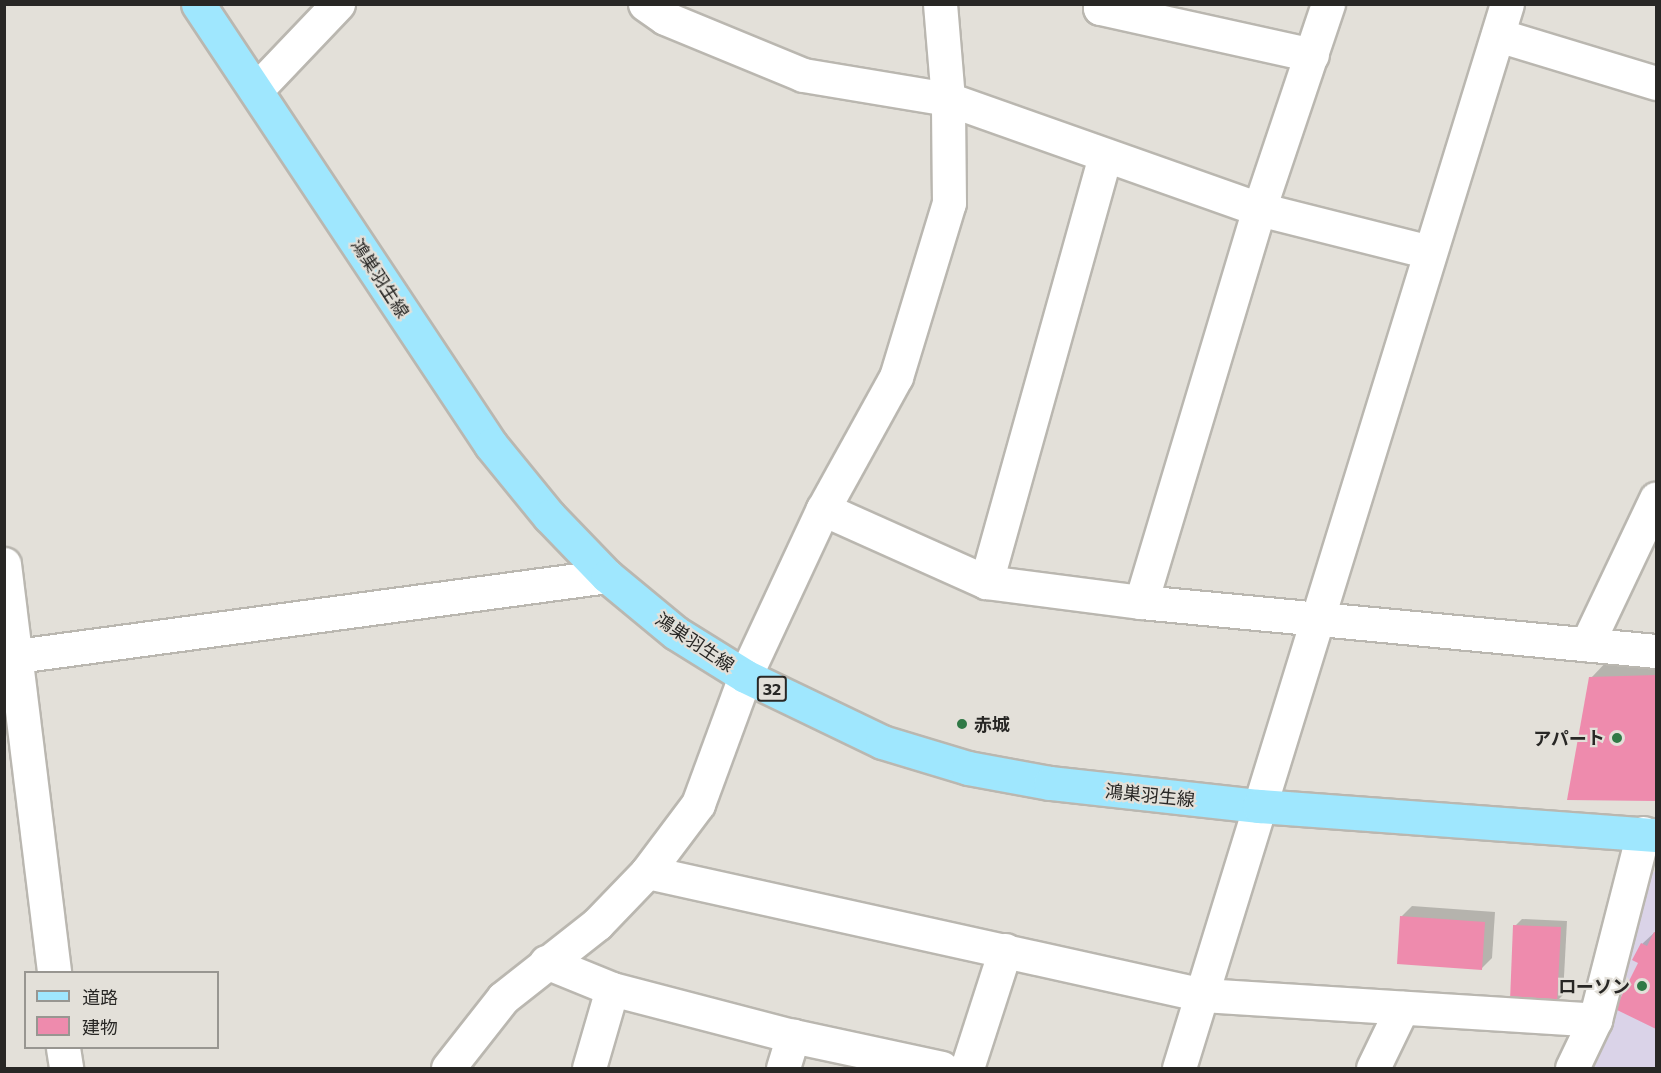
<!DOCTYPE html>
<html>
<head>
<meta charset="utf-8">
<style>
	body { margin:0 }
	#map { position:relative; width:1661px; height:1073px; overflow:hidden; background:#e3e0d9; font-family:Commissioner,"Noto Sans JP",sans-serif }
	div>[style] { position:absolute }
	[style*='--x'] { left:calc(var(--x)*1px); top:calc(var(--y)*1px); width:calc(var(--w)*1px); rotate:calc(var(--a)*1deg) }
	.commercial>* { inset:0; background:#dad3e8 }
	.shadow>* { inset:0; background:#0003 }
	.building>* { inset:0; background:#ee8bad }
	.roads { filter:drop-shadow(2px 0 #bab7b0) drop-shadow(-2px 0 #bab7b0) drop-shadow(0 2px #bab7b0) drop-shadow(0 -2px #bab7b0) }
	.minor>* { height:33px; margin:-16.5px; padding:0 16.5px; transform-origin:16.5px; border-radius:16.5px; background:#fff }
	.major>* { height:33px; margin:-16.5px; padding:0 16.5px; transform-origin:16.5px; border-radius:16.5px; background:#9fe7fe }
	.dots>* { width:16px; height:16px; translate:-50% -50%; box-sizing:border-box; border:3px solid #e3e0d9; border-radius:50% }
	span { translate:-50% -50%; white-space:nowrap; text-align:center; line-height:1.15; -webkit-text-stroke:4.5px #e3e0d9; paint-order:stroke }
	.shield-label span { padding:2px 4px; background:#e3e0d9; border:2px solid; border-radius:4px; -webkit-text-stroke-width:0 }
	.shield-label { font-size:16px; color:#282725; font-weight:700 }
	.street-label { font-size:18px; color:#282725 }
	.poi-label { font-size:18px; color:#282725; font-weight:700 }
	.left { translate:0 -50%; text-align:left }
	.right { translate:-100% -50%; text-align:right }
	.frame { position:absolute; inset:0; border:6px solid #282725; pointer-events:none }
	.legend { position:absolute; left:24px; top:971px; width:195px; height:78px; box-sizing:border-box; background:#e3e0d9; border:2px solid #989691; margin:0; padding:8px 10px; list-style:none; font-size:18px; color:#282725 }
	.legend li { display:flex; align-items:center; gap:12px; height:30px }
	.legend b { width:30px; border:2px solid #989691 }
</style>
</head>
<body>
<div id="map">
	<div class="commercial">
		<div style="clip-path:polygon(1656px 871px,1656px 1068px,1583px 1068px,1603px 1033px,1650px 874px)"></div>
	</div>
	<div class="shadow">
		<div style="clip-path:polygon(1656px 657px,1656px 800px,1569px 798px,1591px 678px,1610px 658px)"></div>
		<div style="clip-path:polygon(1412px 906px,1495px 912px,1492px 958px,1481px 969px,1401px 917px)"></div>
		<div style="clip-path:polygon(1522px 919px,1567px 921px,1563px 995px,1556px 1002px,1515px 926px)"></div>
		<div style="clip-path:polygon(1656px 931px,1656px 1027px,1617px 1008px,1640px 963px,1642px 944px)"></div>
	</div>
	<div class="building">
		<div style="clip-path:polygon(1656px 675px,1656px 801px,1567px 800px,1589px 677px)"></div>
		<div style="clip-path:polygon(1400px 916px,1485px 922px,1482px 970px,1397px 964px)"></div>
		<div style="clip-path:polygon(1513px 925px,1561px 927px,1557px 1003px,1510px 1001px)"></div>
		<div style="clip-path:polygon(1654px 932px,1656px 933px,1656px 1029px,1615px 1009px,1638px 963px,1632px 960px,1641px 943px,1647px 946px)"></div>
	</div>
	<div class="roads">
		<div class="minor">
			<div style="--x:645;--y:4;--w:24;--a:35"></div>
			<div style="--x:665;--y:18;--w:149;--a:22.4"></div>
			<div style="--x:803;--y:75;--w:147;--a:9.4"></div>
			<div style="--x:948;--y:99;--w:330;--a:19.5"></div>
			<div style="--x:1259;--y:209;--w:176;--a:14.1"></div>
			<div style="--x:1101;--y:4;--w:4;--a:104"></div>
			<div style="--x:1100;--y:8;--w:217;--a:12.5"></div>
			<div style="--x:1498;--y:35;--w:165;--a:16.9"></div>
			<div style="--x:256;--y:90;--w:119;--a:-46.4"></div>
			<div style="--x:823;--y:509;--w:179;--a:24.1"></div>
			<div style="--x:986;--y:582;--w:156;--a:7.4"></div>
			<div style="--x:1141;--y:602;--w:517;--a:5.44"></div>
			<div style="--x:4;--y:564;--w:411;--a:83"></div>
			<div style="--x:986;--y:582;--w:443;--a:-74.4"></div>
			<div style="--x:1141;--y:602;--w:410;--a:-73.3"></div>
			<div style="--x:1259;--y:209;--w:216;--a:-71.4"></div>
			<div style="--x:1587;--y:644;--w:161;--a:-64.6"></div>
			<div style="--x:17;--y:656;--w:595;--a:-7.72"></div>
			<div style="--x:647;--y:872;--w:569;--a:12.47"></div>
			<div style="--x:1203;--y:995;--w:393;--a:3.6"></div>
			<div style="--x:546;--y:962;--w:71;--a:22.2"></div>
			<div style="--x:612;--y:989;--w:187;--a:14.6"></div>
			<div style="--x:793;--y:1036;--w:152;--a:12.1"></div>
			<div style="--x:63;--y:1048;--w:20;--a:81"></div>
			<div style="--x:448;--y:1068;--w:89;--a:-51.8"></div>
			<div style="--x:503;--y:998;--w:120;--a:-38.2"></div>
			<div style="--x:597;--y:924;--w:72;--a:-46.1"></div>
			<div style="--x:647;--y:872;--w:85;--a:-53.1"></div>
			<div style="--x:698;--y:804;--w:136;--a:-69.8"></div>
			<div style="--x:745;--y:676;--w:184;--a:-65"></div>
			<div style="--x:823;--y:509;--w:151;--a:-61.1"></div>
			<div style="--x:896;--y:377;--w:182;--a:-73.1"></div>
			<div style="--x:949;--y:203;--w:104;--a:-90.6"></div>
			<div style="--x:948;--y:99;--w:95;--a:-94.8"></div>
			<div style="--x:589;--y:1068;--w:82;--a:-73.8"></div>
			<div style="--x:783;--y:1068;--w:34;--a:-73"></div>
			<div style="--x:967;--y:1068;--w:124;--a:-72.1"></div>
			<div style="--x:1179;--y:1068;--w:1113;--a:-72.87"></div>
			<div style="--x:1373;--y:1068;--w:67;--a:-64.2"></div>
			<div style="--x:1572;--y:1068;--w:53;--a:-64.4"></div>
			<div style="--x:1595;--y:1020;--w:193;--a:-75.6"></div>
		</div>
		<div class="major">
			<div style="--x:198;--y:4;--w:529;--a:56.4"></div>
			<div style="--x:491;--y:445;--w:92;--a:50.8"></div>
			<div style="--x:549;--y:516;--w:83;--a:46"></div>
			<div style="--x:607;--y:576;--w:89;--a:39.6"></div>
			<div style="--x:676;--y:633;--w:81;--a:31.9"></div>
			<div style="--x:745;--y:676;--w:152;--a:25.7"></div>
			<div style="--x:882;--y:742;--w:90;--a:16.8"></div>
			<div style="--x:968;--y:768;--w:83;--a:10.4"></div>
			<div style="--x:1050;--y:783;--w:210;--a:6.3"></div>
			<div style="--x:1259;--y:806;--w:398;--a:4.2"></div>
		</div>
	</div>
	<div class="dots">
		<div style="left:962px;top:724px;background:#307946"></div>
		<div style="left:1617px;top:738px;background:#307946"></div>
		<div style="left:1642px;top:986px;background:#307946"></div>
	</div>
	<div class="shield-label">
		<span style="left:772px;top:689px">32</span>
	</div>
	<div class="street-label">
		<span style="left:380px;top:278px;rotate:57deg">鴻巣羽生線</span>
		<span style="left:695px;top:642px;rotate:34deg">鴻巣羽生線</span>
		<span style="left:1150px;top:795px;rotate:6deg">鴻巣羽生線</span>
	</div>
	<div class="poi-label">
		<span class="left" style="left:974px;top:724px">赤城</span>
		<span class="right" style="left:1605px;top:738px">アパート</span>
		<span class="right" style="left:1630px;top:986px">ローソン</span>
	</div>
	<div class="frame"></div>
	<ul class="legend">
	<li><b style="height:8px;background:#9fe7fe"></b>道路</li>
	<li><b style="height:16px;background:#ee8bad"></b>建物</li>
	</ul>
</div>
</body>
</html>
